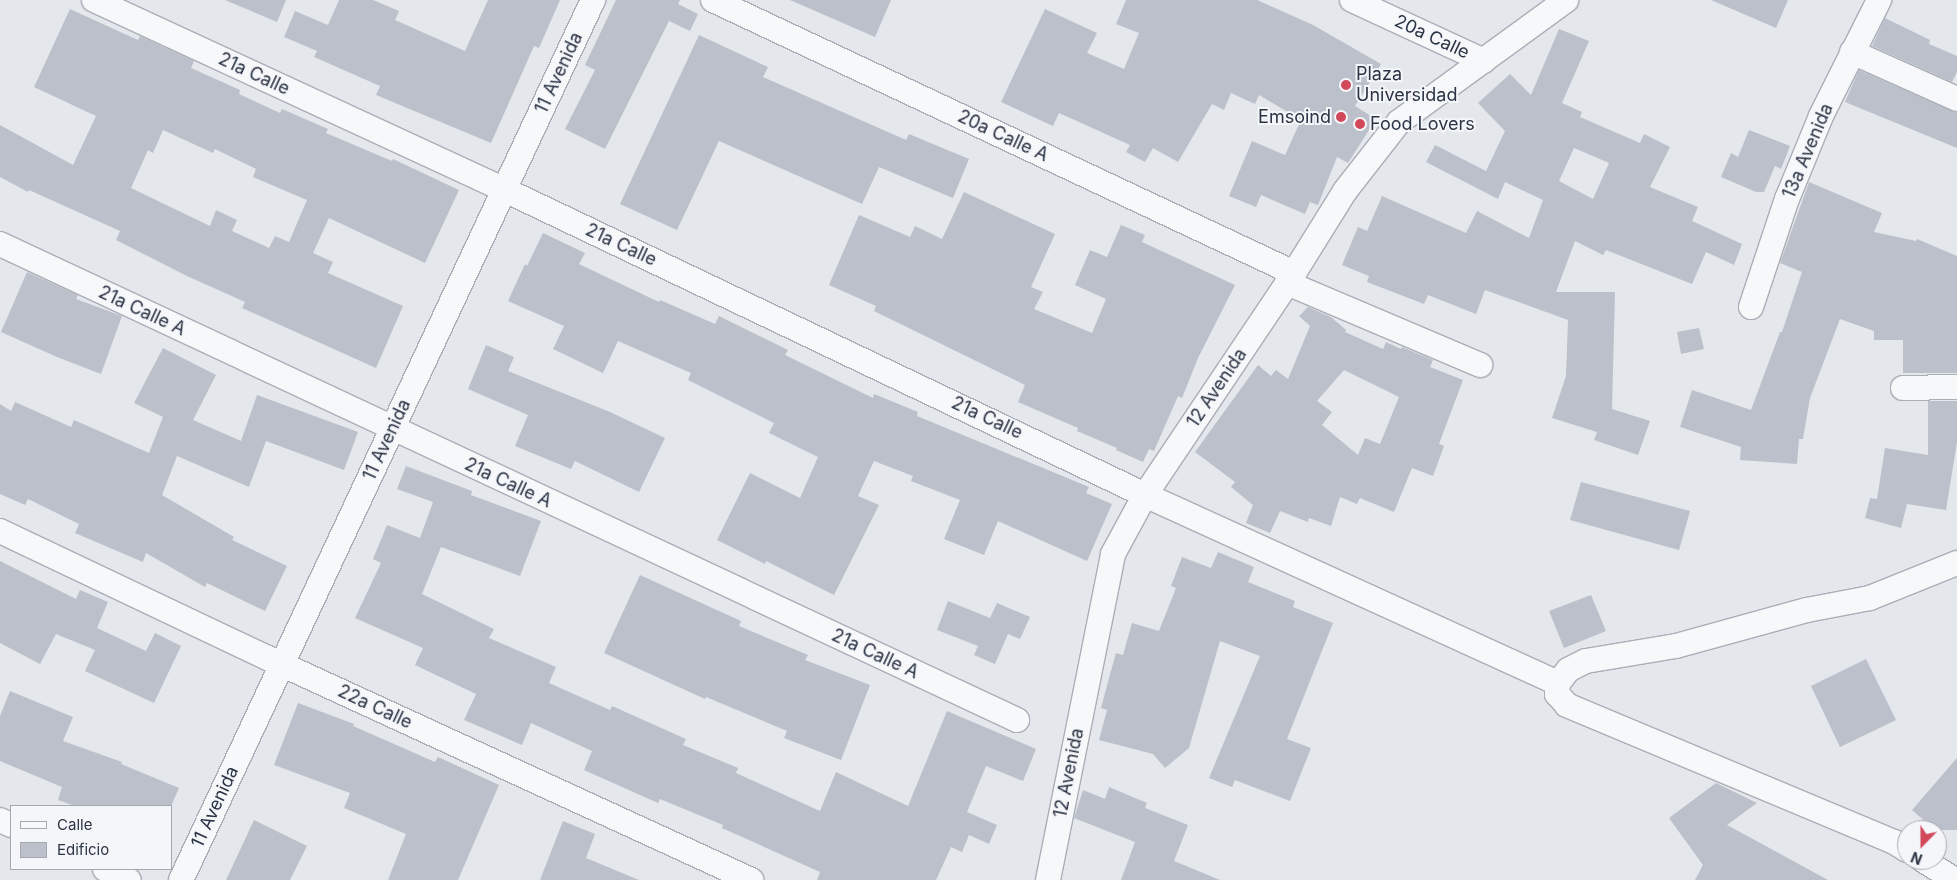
<!DOCTYPE html>
<html>
<head>
<meta charset="utf-8">
<style>
	body { margin:0 }
	#map { position:relative; width:1957px; height:880px; overflow:hidden; background:#e4e7ec; font-family:Inter,sans-serif }
	div>[style] { position:absolute }
	[style*='--x'] { left:calc(var(--x)*1px); top:calc(var(--y)*1px); width:calc(var(--w)*1px); rotate:calc(var(--a)*1deg) }
	.building>* { inset:0; background:#bbc0ca }
	.roads { filter:drop-shadow(1px 0 #a9aeb7) drop-shadow(-1px 0 #a9aeb7) drop-shadow(0 1px #a9aeb7) drop-shadow(0 -1px #a9aeb7) }
	.minor>* { height:24px; margin:-12px; padding:0 12px; transform-origin:12px; border-radius:12px; background:#f7f8fa }
	.dots>* { width:14px; height:14px; translate:-50% -50%; box-sizing:border-box; border:2px solid #f4f6f9; border-radius:50% }
	span { translate:-50% -50%; white-space:nowrap; text-align:center; line-height:1.15; -webkit-text-stroke:4px #f4f6f9; paint-order:stroke }
	.street-label { font-size:18px; color:#2b3445 }
	.poi-label { font-size:18px; color:#2b3445 }
	.left { translate:0 -50%; text-align:left }
	.right { translate:-100% -50%; text-align:right }
	.legend { position:absolute; left:10px; top:805px; width:162px; height:65px; box-sizing:border-box; background:#f4f6f9; border:1px solid #a4a8b1; margin:0; padding:6px 9px; list-style:none; font-size:15px; color:#2b3445 }
	.legend li { display:flex; align-items:center; gap:10px; height:25px }
	.legend b { width:25px; border:1px solid #a4a8b1 }
	.north { position:absolute; left:1897px; top:820px; width:50px; height:50px; box-sizing:border-box; background:#f4f6f9; border:1px solid #a4a8b1; border-radius:50%; rotate:202deg; font-size:14px; font-weight:700; line-height:20px; text-align:center; color:#2b3445 }
	.north::after { content:''; display:block; margin:auto; width:18px; height:22px; background:#d1495b; clip-path:polygon(50% 0,100% 100%,50% 72%,0 100%) }
</style>
</head>
<body>
<div id="map">
	<div class="building">
		<div style="clip-path:polygon(225px 0,286px 0,277px 22px)"></div>
		<div style="clip-path:polygon(339px 0,373px 0,399px 11px,395px 20px,465px 51px,488px 0,560px 0,539px 48px,534px 46px,491px 143px,376px 95px,380px 86px,314px 57px,317px 51px,284px 37px,295px 11px,328px 25px)"></div>
		<div style="clip-path:polygon(616px 0,680px 0,678px 4px,698px 14px,690px 31px,669px 21px,605px 149px,565px 129px,595px 70px,585px 65px)"></div>
		<div style="clip-path:polygon(790px 0,891px 0,875px 37px)"></div>
		<div style="clip-path:polygon(1126px 0,1257px 0,1313px 25px,1381px 64px,1355px 106px,1376px 119px,1348px 163px,1337px 157px,1318px 205px,1310px 202px,1305px 214px,1261px 195px,1256px 207px,1229px 196px,1252px 141px,1285px 155px,1301px 120px,1259px 95px,1255px 104px,1231px 93px,1224px 110px,1212px 104px,1178px 162px,1153px 148px,1145px 162px,1126px 152px,1130px 145px,1059px 113px,1053px 126px,1001px 102px,1045px 9px,1097px 33px,1087px 53px,1124px 69px,1139px 33px,1116px 24px)"></div>
		<div style="clip-path:polygon(1711px 0,1788px 0,1776px 28px)"></div>
		<div style="clip-path:polygon(evenodd,70px 9px,138px 40px,140px 36px,194px 61px,191px 68px,240px 90px,239px 94px,280px 113px,282px 109px,328px 129px,326px 133px,392px 161px,393px 159px,459px 190px,425px 263px,329px 218px,313px 253px,333px 262px,328px 273px,403px 306px,376px 368px,242px 308px,245px 302px,187px 276px,116px 240px,120px 231px,29px 190px,28px 192px,0 177px,0 125px,73px 165px,96px 116px,34px 87px,70px 9px,163px 130px,213px 153px,215px 149px,256px 169px,253px 177px,307px 200px,289px 242px,275px 236px,269px 248px,232px 231px,237px 220px,216px 210px,210px 226px,131px 188px,148px 150px,153px 153px,163px 130px)"></div>
		<div style="clip-path:polygon(1885px 18px,1930px 40px,1929px 44px,1957px 56px,1957px 72px,1952px 82px,1872px 46px)"></div>
		<div style="clip-path:polygon(evenodd,1559px 29px,1589px 41px,1562px 103px,1582px 112px,1580px 117px,1640px 143px,1644px 134px,1670px 147px,1650px 187px,1698px 207px,1692px 221px,1742px 244px,1734px 265px,1706px 252px,1692px 284px,1606px 250px,1603px 255px,1575px 241px,1556px 292px,1615px 292px,1612px 409px,1650px 421px,1638px 455px,1594px 440px,1597px 432px,1552px 418px,1566px 376px,1568px 320px,1485px 290px,1476px 314px,1428px 295px,1424px 304px,1367px 282px,1369px 276px,1342px 265px,1358px 227px,1367px 231px,1382px 196px,1466px 233px,1477px 211px,1529px 238px,1543px 200px,1505px 182px,1498px 199px,1426px 162px,1435px 145px,1486px 171px,1505px 131px,1478px 103px,1510px 74px,1531px 95px,1559px 29px,1574px 148px,1609px 163px,1593px 199px,1559px 181px,1574px 148px)"></div>
		<div style="clip-path:polygon(699px 35px,768px 67px,763px 77px,906px 140px,909px 134px,969px 159px,953px 198px,879px 167px,862px 204px,719px 141px,677px 230px,620px 204px)"></div>
		<div style="clip-path:polygon(1859px 70px,1957px 113px,1957px 148px,1845px 102px)"></div>
		<div style="clip-path:polygon(1749px 130px,1790px 146px,1781px 169px,1775px 166px,1764px 192px,1756px 192px,1721px 177px,1731px 153px,1738px 157px)"></div>
		<div style="clip-path:polygon(1809px 182px,1882px 213px,1874px 232px,1916px 241px,1917px 239px,1957px 256px,1957px 373px,1903px 373px,1903px 340px,1874px 340px,1874px 331px,1840px 319px,1810px 398px,1803px 439px,1799px 439px,1797px 464px,1740px 460px,1741px 447px,1680px 427px,1692px 390px,1751px 410px,1780px 332px,1782px 332px,1802px 272px,1780px 263px)"></div>
		<div style="clip-path:polygon(964px 192px,1055px 234px,1031px 287px,1043px 292px,1034px 309px,1092px 333px,1106px 299px,1075px 285px,1090px 250px,1107px 257px,1121px 225px,1145px 235px,1142px 242px,1235px 285px,1198px 358px,1182px 398px,1178px 396px,1154px 451px,1149px 449px,1143px 462px,1116px 450px,1117px 448px,1077px 431px,1078px 428px,1018px 402px,1025px 385px,874px 311px,876px 306px,829px 285px,859px 215px,910px 237px,915px 226px,942px 239px)"></div>
		<div style="clip-path:polygon(543px 233px,585px 253px,579px 264px,659px 302px,660px 300px,715px 324px,719px 316px,788px 350px,785px 355px,873px 398px,874px 394px,918px 412px,917px 416px,1089px 487px,1086px 493px,1112px 504px,1087px 561px,998px 521px,984px 555px,944px 539px,960px 500px,911px 481px,913px 476px,874px 461px,858px 496px,879px 505px,834px 595px,766px 561px,765px 564px,717px 540px,750px 473px,800px 498px,818px 457px,769px 433px,774px 423px,688px 380px,691px 373px,618px 341px,603px 373px,553px 349px,564px 326px,508px 301px,525px 264px,527px 266px)"></div>
		<div style="clip-path:polygon(27px 272px,78px 295px,76px 299px,122px 316px,101px 374px,57px 357px,1px 332px)"></div>
		<div style="clip-path:polygon(evenodd,1308px 307px,1331px 317px,1346px 330px,1345px 332px,1383px 349px,1386px 342px,1401px 349px,1402px 347px,1433px 360px,1430px 367px,1463px 380px,1439px 444px,1444px 446px,1433px 476px,1412px 468px,1394px 512px,1360px 498px,1357px 504px,1340px 497px,1331px 526px,1309px 518px,1308px 522px,1280px 511px,1270px 533px,1246px 523px,1253px 505px,1231px 487px,1235px 482px,1195px 452px,1258px 365px,1271px 376px,1276px 370px,1288px 379px,1310px 326px,1299px 316px,1308px 307px,1344px 370px,1399px 397px,1380px 444px,1365px 438px,1358px 455px,1322px 425px,1332px 412px,1317px 401px,1344px 370px)"></div>
		<div style="clip-path:polygon(1699px 328px,1704px 349px,1681px 354px,1677px 332px)"></div>
		<div style="clip-path:polygon(486px 345px,514px 357px,508px 371px,610px 412px,665px 438px,639px 492px,575px 461px,571px 469px,515px 446px,528px 415px,468px 389px)"></div>
		<div style="clip-path:polygon(163px 348px,216px 375px,193px 420px,241px 441px,257px 395px,358px 432px,344px 470px,266px 441px,249px 487px,177px 456px,162px 495px,234px 537px,232px 540px,287px 566px,265px 611px,207px 583px,205px 587px,146px 553px,143px 562px,75px 533px,79px 524px,28px 499px,25px 505px,0 494px,0 404px,11px 411px,15px 402px,71px 427px,74px 420px,149px 453px,163px 417px,134px 403px)"></div>
		<div style="clip-path:polygon(1928px 401px,1957px 401px,1957px 442px,1946px 510px,1907px 504px,1901px 528px,1865px 518px,1870px 498px,1877px 499px,1885px 448px,1928px 455px)"></div>
		<div style="clip-path:polygon(406px 466px,472px 491px,471px 495px,541px 521px,520px 576px,441px 547px,422px 594px,494px 629px,489px 638px,556px 667px,549px 683px,610px 710px,612px 706px,686px 739px,683px 745px,738px 768px,736px 773px,820px 811px,836px 772px,908px 806px,947px 711px,1036px 749px,1023px 781px,986px 766px,967px 812px,997px 825px,989px 844px,969px 835px,962px 852px,951px 847px,936px 880px,817px 880px,820px 872px,722px 828px,723px 825px,660px 799px,658px 803px,584px 770px,592px 751px,531px 723px,522px 745px,464px 720px,476px 694px,415px 665px,423px 648px,355px 618px,381px 563px,373px 559px,387px 525px,420px 538px,433px 502px,397px 489px)"></div>
		<div style="clip-path:polygon(1581px 482px,1690px 511px,1679px 550px,1570px 520px)"></div>
		<div style="clip-path:polygon(1218px 552px,1254px 567px,1248px 582px,1295px 601px,1293px 607px,1333px 623px,1287px 739px,1311px 748px,1290px 801px,1235px 780px,1232px 787px,1209px 778px,1260px 656px,1220px 641px,1189px 748px,1165px 768px,1153px 754px,1099px 740px,1107px 710px,1101px 708px,1109px 678px,1116px 653px,1123px 655px,1132px 623px,1159px 631px,1176px 588px,1171px 586px,1182px 557px,1211px 568px)"></div>
		<div style="clip-path:polygon(0 561px,76px 599px,80px 590px,108px 602px,97px 628px,146px 651px,155px 633px,181px 646px,154px 703px,85px 671px,95px 650px,56px 634px,40px 664px,0 643px)"></div>
		<div style="clip-path:polygon(640px 575px,741px 621px,739px 626px,808px 655px,805px 660px,870px 685px,841px 760px,784px 738px,787px 731px,706px 697px,705px 699px,604px 653px)"></div>
		<div style="clip-path:polygon(1591px 595px,1606px 631px,1564px 648px,1549px 611px)"></div>
		<div style="clip-path:polygon(948px 601px,990px 618px,997px 603px,1030px 617px,1020px 639px,1008px 634px,995px 664px,974px 655px,978px 646px,937px 630px)"></div>
		<div style="clip-path:polygon(1866px 659px,1896px 720px,1840px 747px,1811px 686px)"></div>
		<div style="clip-path:polygon(10px 691px,73px 717px,63px 741px,122px 762px,121px 764px,179px 788px,171px 806px,75px 806px,58px 800px,62px 787px,0 761px,0 716px)"></div>
		<div style="clip-path:polygon(298px 703px,354px 724px,353px 726px,435px 762px,438px 757px,499px 785px,458px 880px,388px 880px,406px 834px,344px 808px,350px 793px,274px 765px)"></div>
		<div style="clip-path:polygon(1957px 758px,1957px 830px,1935px 830px,1912px 810px)"></div>
		<div style="clip-path:polygon(1716px 783px,1757px 803px,1727px 825px,1828px 880px,1695px 880px,1703px 865px,1669px 818px)"></div>
		<div style="clip-path:polygon(1109px 787px,1147px 803px,1145px 808px,1188px 825px,1174px 861px,1220px 880px,1121px 880px,1135px 842px,1074px 818px,1083px 790px,1105px 799px)"></div>
		<div style="clip-path:polygon(254px 820px,307px 846px,290px 880px,226px 880px)"></div>
		<div style="clip-path:polygon(563px 821px,595px 834px,586px 858px,639px 880px,540px 880px)"></div>
	</div>
	<div class="roads">
		<div class="minor">
			<div style="--x:94;--y:0;--w:453;--a:24.8"></div>
			<div style="--x:505;--y:190;--w:709;--a:25.48"></div>
			<div style="--x:1145;--y:495;--w:454;--a:24.5"></div>
			<div style="--x:713;--y:0;--w:642;--a:25.17"></div>
			<div style="--x:1352;--y:0;--w:145;--a:24.8"></div>
			<div style="--x:1852;--y:52;--w:115;--a:24.1"></div>
			<div style="--x:0;--y:244;--w:1123;--a:25.08"></div>
			<div style="--x:1287;--y:283;--w:210;--a:23"></div>
			<div style="--x:1751;--y:307;--w:114;--a:-71.6"></div>
			<div style="--x:1787;--y:199;--w:90;--a:-67.7"></div>
			<div style="--x:1821;--y:116;--w:130;--a:-63.4"></div>
			<div style="--x:1903;--y:388;--w:54;--a:-1.1"></div>
			<div style="--x:0;--y:531;--w:297;--a:25.4"></div>
			<div style="--x:268;--y:658;--w:532;--a:24.68"></div>
			<div style="--x:0;--y:820;--w:12;--a:24"></div>
			<div style="--x:1907;--y:850;--w:15;--a:-148"></div>
			<div style="--x:1894;--y:842;--w:355;--a:-157.3"></div>
			<div style="--x:1567;--y:705;--w:15;--a:-132"></div>
			<div style="--x:1557;--y:694;--w:11;--a:-85"></div>
			<div style="--x:1558;--y:683;--w:16;--a:-52"></div>
			<div style="--x:1568;--y:670;--w:20;--a:-27"></div>
			<div style="--x:1586;--y:661;--w:91;--a:-9.5"></div>
			<div style="--x:1676;--y:646;--w:136;--a:-15.4"></div>
			<div style="--x:1807;--y:610;--w:64;--a:-10.8"></div>
			<div style="--x:1870;--y:598;--w:94;--a:-21.9"></div>
			<div style="--x:1923;--y:860;--w:38;--a:32"></div>
			<div style="--x:105;--y:869;--w:26;--a:25"></div>
			<div style="--x:181;--y:880;--w:972;--a:-64.91"></div>
			<div style="--x:1048;--y:880;--w:332;--a:-78.7"></div>
			<div style="--x:1113;--y:554;--w:67;--a:-61.5"></div>
			<div style="--x:1145;--y:495;--w:267;--a:-56.1"></div>
			<div style="--x:1294;--y:273;--w:97;--a:-58.1"></div>
			<div style="--x:1345;--y:191;--w:88;--a:-52"></div>
			<div style="--x:1399;--y:122;--w:207;--a:-36.1"></div>
		</div>
	</div>
	<div class="dots">
		<div style="left:1346px;top:85px;background:#d1495b"></div>
		<div style="left:1341px;top:117px;background:#d1495b"></div>
		<div style="left:1360px;top:124px;background:#d1495b"></div>
	</div>
	<div class="street-label">
		<span style="left:1432px;top:37px;rotate:25deg">20a Calle</span>
		<span style="left:559px;top:73px;rotate:-65deg">11 Avenida</span>
		<span style="left:254px;top:74px;rotate:25deg">21a Calle</span>
		<span style="left:1003px;top:136px;rotate:25deg">20a Calle A</span>
		<span style="left:1808px;top:151px;rotate:-67deg">13a Avenida</span>
		<span style="left:621px;top:245px;rotate:25deg">21a Calle</span>
		<span style="left:142px;top:311px;rotate:25deg">21a Calle A</span>
		<span style="left:1217px;top:388px;rotate:-56deg">12 Avenida</span>
		<span style="left:987px;top:418px;rotate:25deg">21a Calle</span>
		<span style="left:387px;top:440px;rotate:-65deg">11 Avenida</span>
		<span style="left:508px;top:483px;rotate:25deg">21a Calle A</span>
		<span style="left:875px;top:654px;rotate:25deg">21a Calle A</span>
		<span style="left:375px;top:707px;rotate:25deg">22a Calle</span>
		<span style="left:1069px;top:773px;rotate:-79deg">12 Avenida</span>
		<span style="left:215px;top:807px;rotate:-65deg">11 Avenida</span>
	</div>
	<div class="poi-label">
		<span class="left" style="left:1356px;top:85px">Plaza<br>Universidad</span>
		<span class="right" style="left:1331px;top:117px">Emsoind</span>
		<span class="left" style="left:1370px;top:124px">Food Lovers</span>
	</div>
	<ul class="legend">
	<li><b style="height:6px;background:#f7f8fa"></b>Calle</li>
	<li><b style="height:14px;background:#bbc0ca"></b>Edificio</li>
	</ul>
	<div class="north">N</div>
</div>
</body>
</html>
